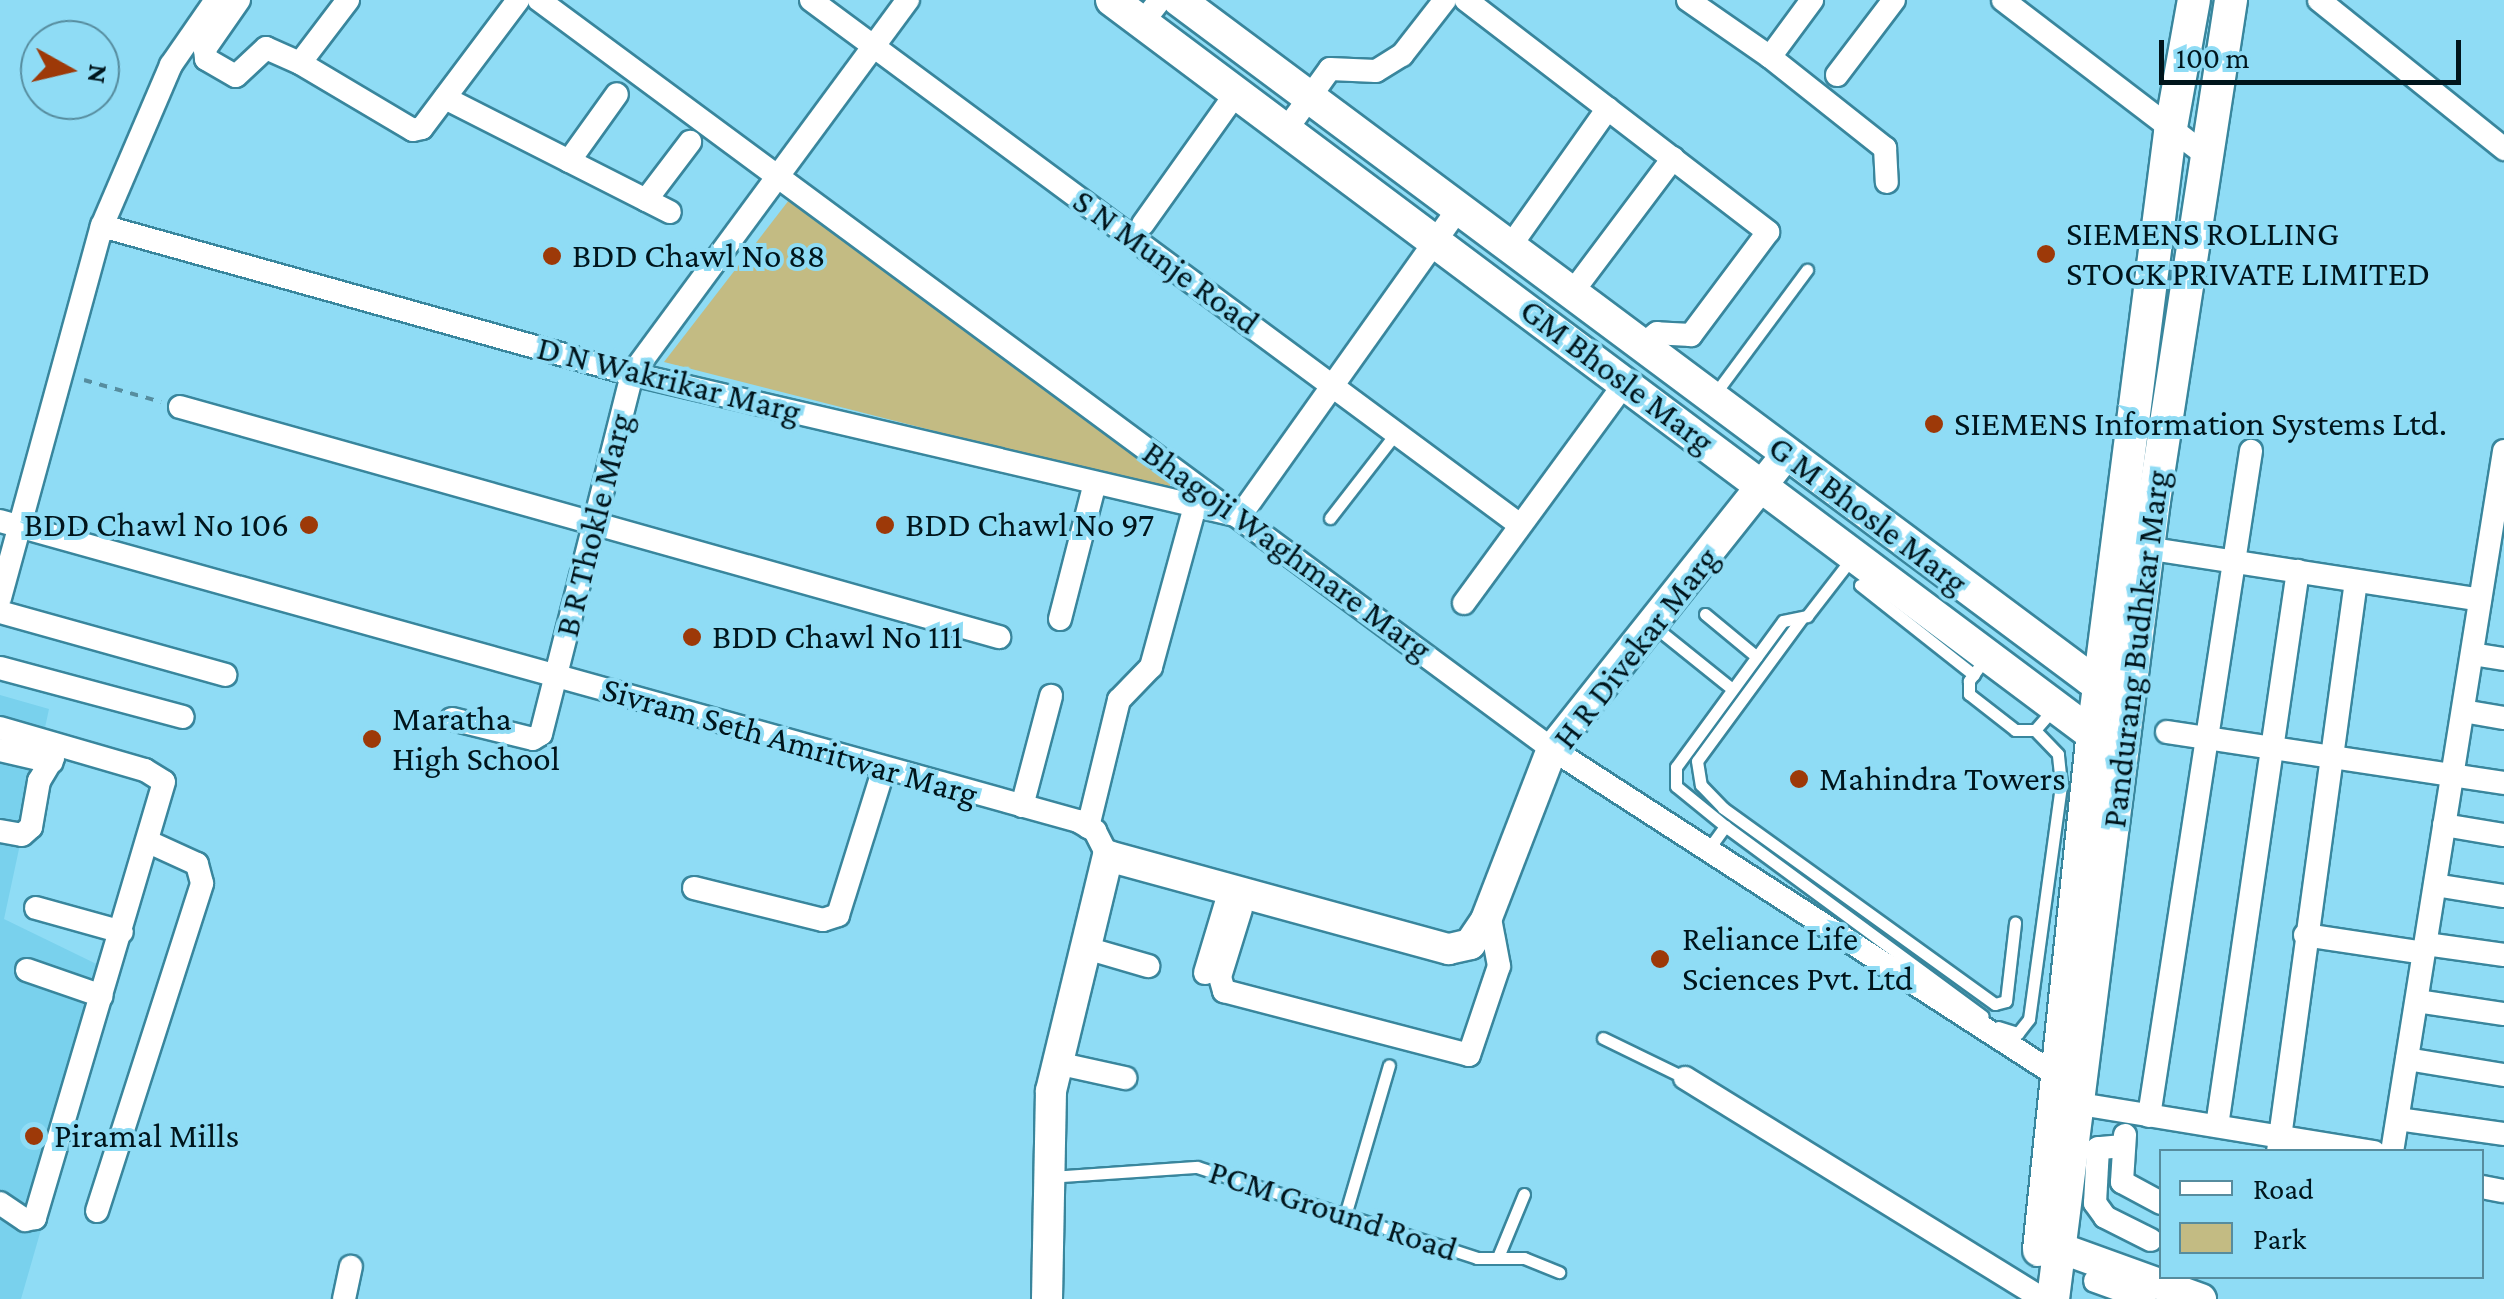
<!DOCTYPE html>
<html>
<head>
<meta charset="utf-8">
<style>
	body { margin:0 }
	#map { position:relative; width:2504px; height:1299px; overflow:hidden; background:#8fdcf5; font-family:"Crimson Pro",serif }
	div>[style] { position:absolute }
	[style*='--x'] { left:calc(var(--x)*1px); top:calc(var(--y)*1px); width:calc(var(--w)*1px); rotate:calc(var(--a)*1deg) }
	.built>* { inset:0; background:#79d1ed }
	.green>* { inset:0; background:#c3bb83 }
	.path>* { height:4px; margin-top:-2px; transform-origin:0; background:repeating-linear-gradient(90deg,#568d9f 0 8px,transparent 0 16px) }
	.roads { filter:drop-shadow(2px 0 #39869d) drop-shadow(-2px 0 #39869d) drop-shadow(0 2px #39869d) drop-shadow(0 -2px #39869d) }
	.service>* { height:11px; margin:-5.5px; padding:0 5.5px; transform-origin:5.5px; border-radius:5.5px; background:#fff }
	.minor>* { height:22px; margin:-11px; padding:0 11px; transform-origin:11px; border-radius:11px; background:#fff }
	.tertiary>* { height:30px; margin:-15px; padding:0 15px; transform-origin:15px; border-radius:15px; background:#fff }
	.secondary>* { height:32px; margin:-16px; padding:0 16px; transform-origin:16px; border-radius:16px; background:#fff }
	.dots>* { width:28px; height:28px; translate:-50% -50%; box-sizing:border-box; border:5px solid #8fdcf5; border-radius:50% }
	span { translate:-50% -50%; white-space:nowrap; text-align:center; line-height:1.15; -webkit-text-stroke:8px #8fdcf5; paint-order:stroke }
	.poi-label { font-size:35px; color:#00151c }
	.left { translate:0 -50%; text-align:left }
	.right { translate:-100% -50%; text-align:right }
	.street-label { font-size:35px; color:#00151c }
	.legend { position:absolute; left:2159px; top:1149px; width:325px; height:130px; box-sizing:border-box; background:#8fdcf5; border:2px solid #568c9e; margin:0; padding:12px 18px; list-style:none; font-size:30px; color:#00151c }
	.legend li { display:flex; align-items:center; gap:20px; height:50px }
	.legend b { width:50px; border:2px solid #568c9e }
	.north { position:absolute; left:20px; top:20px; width:100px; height:100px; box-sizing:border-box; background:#8fdcf5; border:2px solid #568c9e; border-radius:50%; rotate:98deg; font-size:28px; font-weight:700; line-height:40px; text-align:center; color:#00151c }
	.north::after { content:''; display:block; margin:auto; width:35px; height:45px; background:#9d3908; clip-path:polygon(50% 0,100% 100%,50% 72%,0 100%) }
	.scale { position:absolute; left:2159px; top:40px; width:302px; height:45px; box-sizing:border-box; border:5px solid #00151c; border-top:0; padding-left:12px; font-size:30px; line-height:35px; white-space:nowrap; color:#00151c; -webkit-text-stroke:8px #8fdcf5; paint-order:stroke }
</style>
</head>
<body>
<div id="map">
	<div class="built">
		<div style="clip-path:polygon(0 695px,49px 709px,4px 919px,115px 973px,21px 1299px,0 1299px)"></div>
	</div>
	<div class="green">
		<div style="clip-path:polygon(789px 200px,1170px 482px,1170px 491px,664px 362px)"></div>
	</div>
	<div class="path">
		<div style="--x:84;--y:380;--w:80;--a:15.9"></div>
	</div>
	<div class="roads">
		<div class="service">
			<div style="--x:1714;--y:395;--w:156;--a:-53.4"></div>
			<div style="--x:1330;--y:518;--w:108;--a:-52.2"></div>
			<div style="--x:1860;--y:585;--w:145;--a:38.3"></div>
			<div style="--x:1705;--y:614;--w:67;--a:39.6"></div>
			<div style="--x:1802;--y:618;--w:177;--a:126.3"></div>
			<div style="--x:1697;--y:761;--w:24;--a:81"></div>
			<div style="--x:1701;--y:785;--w:32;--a:46"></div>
			<div style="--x:1723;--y:808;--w:335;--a:35.8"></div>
			<div style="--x:1995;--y:1004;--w:11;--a:-15"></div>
			<div style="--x:2006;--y:1001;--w:79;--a:-83.4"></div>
			<div style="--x:1655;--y:627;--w:99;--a:38.8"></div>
			<div style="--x:1984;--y:660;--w:26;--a:126"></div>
			<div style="--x:1969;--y:681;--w:13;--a:90"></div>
			<div style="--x:1969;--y:694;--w:58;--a:38"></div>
			<div style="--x:2015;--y:730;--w:20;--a:0"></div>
			<div style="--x:2035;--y:730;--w:28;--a:-49"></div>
			<div style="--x:1725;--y:826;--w:320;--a:36.4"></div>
			<div style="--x:1710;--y:847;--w:26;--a:-54"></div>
			<div style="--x:1725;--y:826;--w:63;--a:-140.8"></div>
			<div style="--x:1676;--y:786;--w:19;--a:-90"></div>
			<div style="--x:1676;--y:767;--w:181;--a:-53.8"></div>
			<div style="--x:1783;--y:621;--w:25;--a:-12"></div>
			<div style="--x:1807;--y:616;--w:73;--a:-52.2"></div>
			<div style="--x:1998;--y:1027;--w:21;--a:17"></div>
			<div style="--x:2018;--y:1033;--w:18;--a:-52"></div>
			<div style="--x:2029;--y:1019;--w:237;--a:-82.2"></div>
			<div style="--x:2061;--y:784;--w:30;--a:-96"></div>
			<div style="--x:2058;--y:754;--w:33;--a:-134"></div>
			<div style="--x:1603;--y:1038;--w:91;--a:26"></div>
			<div style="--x:1049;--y:1177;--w:148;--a:-3.9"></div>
			<div style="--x:1197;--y:1167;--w:294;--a:18"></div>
			<div style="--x:1477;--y:1258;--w:47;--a:0"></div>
			<div style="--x:1524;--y:1258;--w:38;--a:22"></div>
			<div style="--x:1344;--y:1219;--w:160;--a:-73.7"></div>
			<div style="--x:1498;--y:1257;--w:68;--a:-67.6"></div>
		</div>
		<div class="minor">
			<div style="--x:239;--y:0;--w:60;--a:124.8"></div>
			<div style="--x:205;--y:49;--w:10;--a:84"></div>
			<div style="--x:206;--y:59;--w:34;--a:30"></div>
			<div style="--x:236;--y:76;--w:41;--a:-43"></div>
			<div style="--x:266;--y:48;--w:37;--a:24"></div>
			<div style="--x:348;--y:0;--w:79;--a:127.3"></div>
			<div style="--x:300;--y:63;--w:131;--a:30.7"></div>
			<div style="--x:413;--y:130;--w:9;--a:-13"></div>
			<div style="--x:422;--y:128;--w:160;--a:-53.1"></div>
			<div style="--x:539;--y:0;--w:1260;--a:36.48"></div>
			<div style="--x:1552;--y:749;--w:597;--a:32.89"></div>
			<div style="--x:811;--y:0;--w:882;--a:36.52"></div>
			<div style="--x:1466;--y:0;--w:381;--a:37.5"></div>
			<div style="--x:1768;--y:232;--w:129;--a:126.8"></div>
			<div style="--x:1691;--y:335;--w:34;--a:-177"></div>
			<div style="--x:1657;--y:333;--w:21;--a:141"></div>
			<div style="--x:1688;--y:0;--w:100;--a:34.8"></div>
			<div style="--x:1770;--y:57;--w:71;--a:-53.6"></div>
			<div style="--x:2003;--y:0;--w:255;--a:37.4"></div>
			<div style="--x:2319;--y:0;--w:238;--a:38.8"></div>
			<div style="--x:1142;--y:23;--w:29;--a:-52"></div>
			<div style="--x:1770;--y:57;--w:147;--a:38.4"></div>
			<div style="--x:1885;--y:148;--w:34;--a:87"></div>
			<div style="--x:1837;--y:75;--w:94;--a:-52.8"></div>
			<div style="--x:445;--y:98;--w:252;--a:26.9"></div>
			<div style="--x:1286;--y:130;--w:75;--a:-54.2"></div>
			<div style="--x:1330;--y:69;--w:46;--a:2.5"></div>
			<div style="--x:1376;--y:71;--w:31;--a:-32"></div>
			<div style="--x:1402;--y:55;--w:70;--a:-52"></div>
			<div style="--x:569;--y:161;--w:82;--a:-54.4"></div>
			<div style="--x:646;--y:200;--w:73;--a:-52.8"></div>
			<div style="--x:1143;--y:224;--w:161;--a:-54.6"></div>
			<div style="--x:102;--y:226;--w:550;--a:15.6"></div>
			<div style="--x:632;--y:374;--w:624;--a:13.15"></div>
			<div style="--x:1240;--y:516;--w:377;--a:-54.6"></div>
			<div style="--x:1509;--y:248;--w:171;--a:-54.7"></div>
			<div style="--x:1571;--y:294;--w:170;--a:-53.1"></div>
			<div style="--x:180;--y:407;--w:851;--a:15.69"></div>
			<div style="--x:0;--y:521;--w:1119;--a:15.55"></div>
			<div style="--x:1078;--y:821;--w:20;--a:30"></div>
			<div style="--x:1095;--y:831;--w:28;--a:63"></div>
			<div style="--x:2133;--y:546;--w:351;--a:8.8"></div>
			<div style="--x:0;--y:598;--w:386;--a:-74.7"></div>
			<div style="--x:102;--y:226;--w:175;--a:-66.8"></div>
			<div style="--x:171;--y:65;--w:79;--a:-55.3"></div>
			<div style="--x:1464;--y:603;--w:274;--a:-53.8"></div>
			<div style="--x:0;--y:612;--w:234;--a:15.6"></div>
			<div style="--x:1060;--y:619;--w:140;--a:-75.6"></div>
			<div style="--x:2472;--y:654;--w:32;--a:9"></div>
			<div style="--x:0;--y:668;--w:189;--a:15"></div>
			<div style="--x:2463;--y:711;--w:42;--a:9.7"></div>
			<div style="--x:452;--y:719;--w:83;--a:13.9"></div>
			<div style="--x:533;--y:739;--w:9;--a:-32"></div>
			<div style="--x:541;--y:734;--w:371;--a:-75.8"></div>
			<div style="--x:632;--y:374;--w:465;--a:-53.6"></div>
			<div style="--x:0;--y:728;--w:151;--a:16.2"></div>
			<div style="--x:145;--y:770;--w:22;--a:32"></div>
			<div style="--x:164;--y:782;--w:455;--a:106.5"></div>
			<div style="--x:35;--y:1218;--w:10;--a:169"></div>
			<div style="--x:25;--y:1220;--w:30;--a:-146"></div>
			<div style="--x:2167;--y:732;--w:341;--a:8.6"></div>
			<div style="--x:0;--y:750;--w:53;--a:13"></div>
			<div style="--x:1022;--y:806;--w:114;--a:-75.2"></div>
			<div style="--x:2444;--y:825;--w:61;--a:9.5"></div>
			<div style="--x:1088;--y:827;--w:131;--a:-76.3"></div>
			<div style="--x:1119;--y:700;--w:46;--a:-45.9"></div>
			<div style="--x:1151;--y:667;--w:167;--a:-74.7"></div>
			<div style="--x:0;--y:831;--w:22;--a:10"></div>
			<div style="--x:22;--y:835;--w:12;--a:-42"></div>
			<div style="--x:31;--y:827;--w:47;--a:-80.1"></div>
			<div style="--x:39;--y:781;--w:27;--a:-59"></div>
			<div style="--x:53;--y:758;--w:14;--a:-115"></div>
			<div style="--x:47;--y:745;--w:14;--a:-168"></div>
			<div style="--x:2435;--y:885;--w:70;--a:9.1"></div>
			<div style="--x:694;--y:888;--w:133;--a:13.9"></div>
			<div style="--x:823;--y:920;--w:16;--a:-18"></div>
			<div style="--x:838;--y:915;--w:151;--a:-72.6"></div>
			<div style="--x:36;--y:908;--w:89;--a:15.6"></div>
			<div style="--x:1241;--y:909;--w:71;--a:107.2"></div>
			<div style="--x:1220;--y:977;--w:15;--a:74"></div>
			<div style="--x:1224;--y:991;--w:253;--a:14.6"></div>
			<div style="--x:1469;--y:1055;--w:94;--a:-71.4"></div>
			<div style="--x:1499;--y:966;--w:54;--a:-100.7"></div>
			<div style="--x:2305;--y:935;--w:120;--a:8.6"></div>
			<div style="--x:2426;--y:944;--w:79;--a:8"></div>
			<div style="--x:1086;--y:948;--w:65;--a:16.2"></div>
			<div style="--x:27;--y:970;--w:79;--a:19.1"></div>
			<div style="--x:1205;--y:973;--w:84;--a:-73.3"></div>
			<div style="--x:2417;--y:1001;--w:88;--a:8.5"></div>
			<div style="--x:2407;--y:1059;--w:98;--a:9.4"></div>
			<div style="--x:1057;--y:1063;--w:70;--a:12.4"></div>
			<div style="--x:1685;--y:1078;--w:409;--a:31.7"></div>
			<div style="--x:2080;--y:1104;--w:298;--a:9.3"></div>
			<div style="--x:2149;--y:1116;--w:673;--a:-81.28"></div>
			<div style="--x:2398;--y:1119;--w:106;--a:8.1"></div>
			<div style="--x:2217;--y:1126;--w:561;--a:-81.7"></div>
			<div style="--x:2125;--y:1135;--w:47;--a:93.7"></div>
			<div style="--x:2122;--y:1182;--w:44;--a:28.3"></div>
			<div style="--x:2123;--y:1146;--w:25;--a:175"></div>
			<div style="--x:2098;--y:1148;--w:55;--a:93.1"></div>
			<div style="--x:2095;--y:1203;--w:17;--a:54"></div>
			<div style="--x:2105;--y:1217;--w:51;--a:26.6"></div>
			<div style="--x:2278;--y:1152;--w:576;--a:-82.22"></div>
			<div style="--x:2392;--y:1152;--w:710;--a:-80.92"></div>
			<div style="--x:2482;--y:1187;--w:21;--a:11"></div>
			<div style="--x:97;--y:1211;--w:344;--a:-72.2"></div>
			<div style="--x:202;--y:883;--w:20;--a:-105"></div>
			<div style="--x:197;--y:864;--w:53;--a:-155.4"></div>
			<div style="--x:2095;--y:1281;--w:53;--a:19.8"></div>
			<div style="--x:344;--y:1299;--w:33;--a:-78"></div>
		</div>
		<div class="tertiary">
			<div style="--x:2040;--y:1247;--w:20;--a:3"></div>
			<div style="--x:2060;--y:1248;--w:150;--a:19.9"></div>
			<div style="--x:1047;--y:1299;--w:208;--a:-88.9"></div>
			<div style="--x:1051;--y:1091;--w:242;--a:-76.4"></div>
			<div style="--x:1108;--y:856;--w:353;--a:15.3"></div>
			<div style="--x:1449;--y:949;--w:22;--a:-13"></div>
			<div style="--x:1470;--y:944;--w:29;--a:-56"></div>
			<div style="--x:1486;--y:920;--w:183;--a:-68.9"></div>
			<div style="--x:1552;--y:749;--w:376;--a:-51.5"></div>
		</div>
		<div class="secondary">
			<div style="--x:1112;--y:0;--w:1244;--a:36.83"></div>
			<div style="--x:1179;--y:0;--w:1136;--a:36.7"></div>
			<div style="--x:2090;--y:679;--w:29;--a:25"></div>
			<div style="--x:2039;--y:1250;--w:512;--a:-84.06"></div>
			<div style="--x:2092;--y:741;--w:613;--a:-82.69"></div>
			<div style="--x:2170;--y:133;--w:135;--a:-79.8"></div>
			<div style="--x:2053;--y:1299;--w:804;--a:-82.79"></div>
			<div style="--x:2154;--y:501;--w:507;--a:-81.26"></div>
		</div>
	</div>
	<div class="dots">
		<div style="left:2046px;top:254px;background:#9d3908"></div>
		<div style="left:552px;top:256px;background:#9d3908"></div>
		<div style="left:1934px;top:424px;background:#9d3908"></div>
		<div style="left:309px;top:525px;background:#9d3908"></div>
		<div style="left:885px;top:525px;background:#9d3908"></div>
		<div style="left:692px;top:637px;background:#9d3908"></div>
		<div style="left:372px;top:739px;background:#9d3908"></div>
		<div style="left:1799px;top:779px;background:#9d3908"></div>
		<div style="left:1660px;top:959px;background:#9d3908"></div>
		<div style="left:34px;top:1136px;background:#9d3908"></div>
	</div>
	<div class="poi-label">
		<span class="left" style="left:2066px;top:254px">SIEMENS ROLLING<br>STOCK PRIVATE LIMITED</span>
		<span class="left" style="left:572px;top:256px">BDD Chawl No 88</span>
		<span class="left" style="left:1954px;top:424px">SIEMENS Information Systems Ltd.</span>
		<span class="right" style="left:289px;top:525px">BDD Chawl No 106</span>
		<span class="left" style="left:905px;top:525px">BDD Chawl No 97</span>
		<span class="left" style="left:712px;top:637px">BDD Chawl No 111</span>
		<span class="left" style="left:392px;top:739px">Maratha<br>High School</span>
		<span class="left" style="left:1819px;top:779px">Mahindra Towers</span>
		<span class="left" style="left:1682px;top:959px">Reliance Life<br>Sciences Pvt. Ltd</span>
		<span class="left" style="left:54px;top:1136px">Piramal Mills</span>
	</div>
	<div class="street-label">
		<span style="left:1166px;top:262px;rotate:36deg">S N Munje Road</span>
		<span style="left:1617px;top:376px;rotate:37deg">GM Bhosle Marg</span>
		<span style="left:669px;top:380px;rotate:14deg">D N Wakrikar Marg</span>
		<span style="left:1868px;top:515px;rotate:37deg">G M Bhosle Marg</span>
		<span style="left:594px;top:525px;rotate:-76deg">B R Thokle Marg</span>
		<span style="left:1287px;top:551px;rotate:36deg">Bhagoji Waghmare Marg</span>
		<span style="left:1636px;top:648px;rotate:-52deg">H R Divekar Marg</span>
		<span style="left:2136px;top:649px;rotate:-83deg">Pandurang Budhkar Marg</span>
		<span style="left:790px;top:742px;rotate:16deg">Sivram Seth Amritwar Marg</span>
		<span style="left:1333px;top:1211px;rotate:18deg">PCM Ground Road</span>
	</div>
	<ul class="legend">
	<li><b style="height:12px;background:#fff"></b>Road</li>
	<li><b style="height:28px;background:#c3bb83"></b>Park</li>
	</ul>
	<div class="north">N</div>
	<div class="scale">100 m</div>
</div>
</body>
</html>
